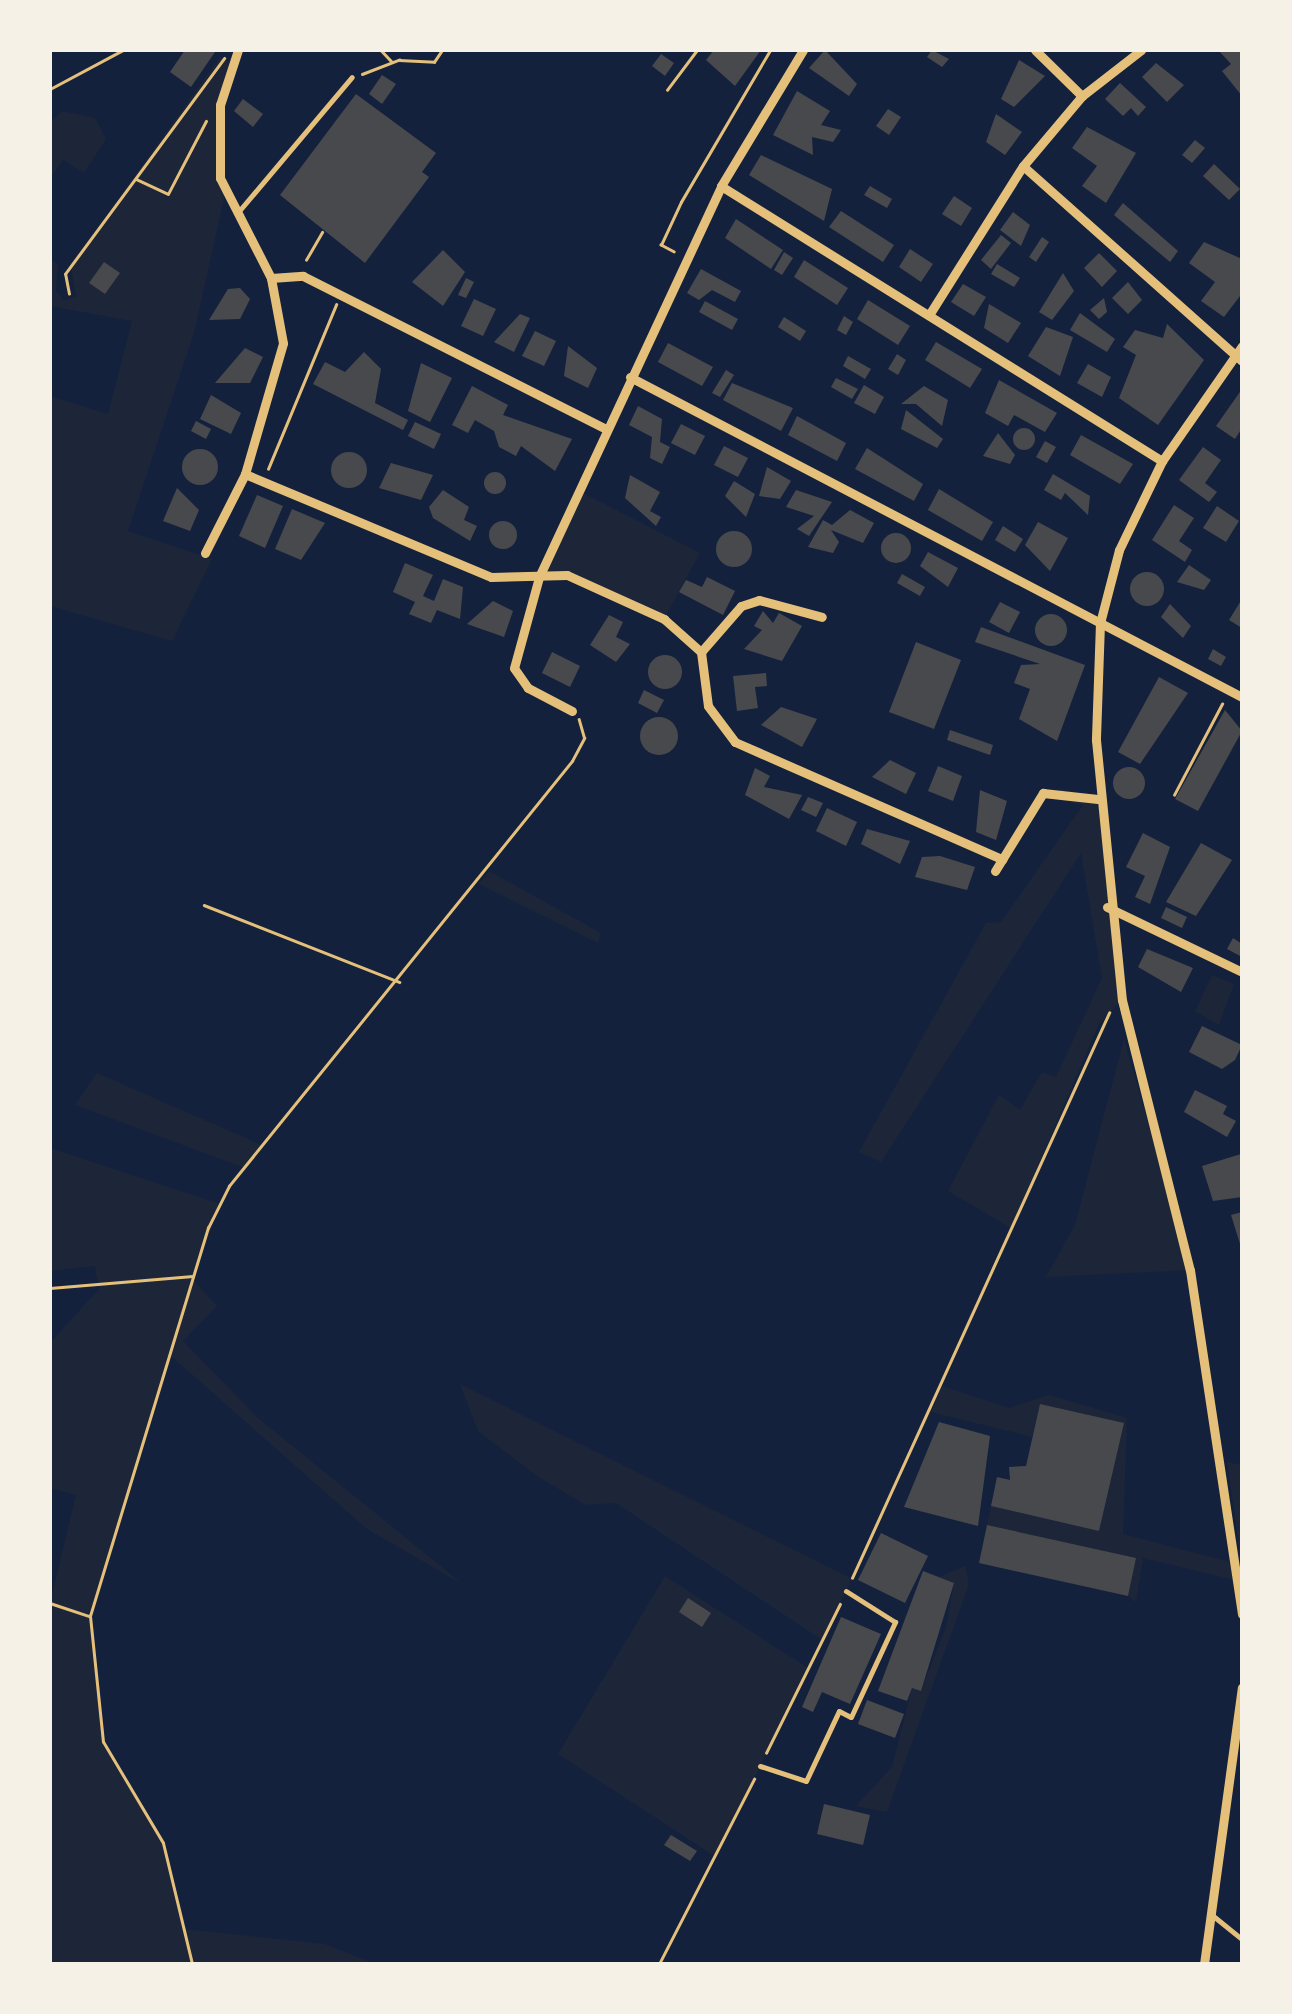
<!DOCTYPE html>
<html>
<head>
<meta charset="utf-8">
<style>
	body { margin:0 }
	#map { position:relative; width:1292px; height:2014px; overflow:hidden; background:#14213d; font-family:Overpass,sans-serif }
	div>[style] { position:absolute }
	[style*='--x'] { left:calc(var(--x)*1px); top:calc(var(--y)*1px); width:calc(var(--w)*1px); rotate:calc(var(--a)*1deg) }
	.green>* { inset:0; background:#1d2539 }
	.building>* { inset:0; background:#48494c }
	.round { border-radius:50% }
	.path>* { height:2.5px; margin:-1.25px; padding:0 1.25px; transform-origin:1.25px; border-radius:1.25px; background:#e5c07b }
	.service>* { height:5px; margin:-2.5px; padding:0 2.5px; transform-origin:2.5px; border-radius:2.5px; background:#e5c07b }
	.minor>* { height:9px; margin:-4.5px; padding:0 4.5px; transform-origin:4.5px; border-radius:4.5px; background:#e5c07b }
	span { translate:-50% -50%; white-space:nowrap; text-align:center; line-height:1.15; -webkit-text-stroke:8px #f6f1e7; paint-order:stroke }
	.frame { position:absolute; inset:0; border:52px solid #f6f1e7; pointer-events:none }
</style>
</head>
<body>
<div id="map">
	<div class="green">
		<div style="clip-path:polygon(220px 57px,234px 64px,220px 105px,225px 194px,194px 333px,128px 531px,212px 559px,172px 641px,50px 606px,50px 396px,108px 414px,132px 321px,50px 306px,50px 259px,58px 264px,56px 291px,64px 301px,76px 296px,71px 266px)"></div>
		<div style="clip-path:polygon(62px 111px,95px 118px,106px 139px,84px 173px,63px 160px,50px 178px,50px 123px)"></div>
		<div style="clip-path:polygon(579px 491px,700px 553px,664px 619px,580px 579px,539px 577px)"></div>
		<div style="clip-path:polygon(1062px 789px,1098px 799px,1122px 1000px,1099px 1024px,1011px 1228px,948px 1191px,999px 1095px,1020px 1110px,1042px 1072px,1056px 1077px,1102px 978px,1081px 853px,881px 1162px,859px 1152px,986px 923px,1001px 922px,1083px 805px,1047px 797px,995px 871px,1043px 793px)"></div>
		<div style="clip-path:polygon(489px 871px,601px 933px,598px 943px,479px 884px)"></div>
		<div style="clip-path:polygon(1212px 975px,1234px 984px,1219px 1025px,1195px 1011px)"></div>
		<div style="clip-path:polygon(1124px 1039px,1190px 1270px,1046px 1277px,1075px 1225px)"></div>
		<div style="clip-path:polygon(97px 1073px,264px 1146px,245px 1168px,75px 1105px)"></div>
		<div style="clip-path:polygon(50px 1148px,220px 1204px,193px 1280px,217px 1306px,183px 1341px,258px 1418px,464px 1585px,367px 1529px,170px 1355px,90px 1616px,103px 1742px,163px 1843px,184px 1929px,325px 1944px,375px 1964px,50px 1964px,50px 1603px,76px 1495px,50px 1488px,50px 1343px,99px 1289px,95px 1266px,50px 1271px)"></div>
		<div style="clip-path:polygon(460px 1384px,852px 1579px,822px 1640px,616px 1503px,586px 1505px,540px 1478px,478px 1431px)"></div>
		<div style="clip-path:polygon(942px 1386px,1009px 1408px,1049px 1395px,1127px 1418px,1123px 1534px,1237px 1564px,1239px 1581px,1143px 1558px,1136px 1602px,1128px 1596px,1135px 1558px,987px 1525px,991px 1506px,1099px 1531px,1123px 1424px,1040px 1404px,1032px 1437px,931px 1412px)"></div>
		<div style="clip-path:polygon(1227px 1462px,1242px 1465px,1242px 1566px)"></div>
		<div style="clip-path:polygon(965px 1566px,969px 1584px,887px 1812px,856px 1806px,892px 1767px,912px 1688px,921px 1691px,946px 1627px,954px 1583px,939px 1577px)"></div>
		<div style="clip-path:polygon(665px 1576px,808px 1668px,716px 1857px,558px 1754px)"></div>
	</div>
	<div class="building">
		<div style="clip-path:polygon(185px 50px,215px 52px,191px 87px,170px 72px)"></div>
		<div style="clip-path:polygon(714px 50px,761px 50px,735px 86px,706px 60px)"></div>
		<div style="clip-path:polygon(825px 50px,857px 84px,849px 96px,809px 68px)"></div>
		<div style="clip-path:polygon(932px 50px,949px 59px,942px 67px,927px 57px)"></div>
		<div style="clip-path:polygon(1242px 50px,1242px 96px,1222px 71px,1231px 64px,1220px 52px)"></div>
		<div style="clip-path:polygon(661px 54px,674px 63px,665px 76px,652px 66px)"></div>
		<div style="clip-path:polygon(1019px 60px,1045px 76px,1014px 107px,1001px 99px)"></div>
		<div style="clip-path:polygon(1156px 63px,1184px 85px,1167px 102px,1142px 77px)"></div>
		<div style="clip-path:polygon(382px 75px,396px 84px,382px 104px,369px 94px)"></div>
		<div style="clip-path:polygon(1120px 83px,1146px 107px,1138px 116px,1131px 108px,1123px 116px,1105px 99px)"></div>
		<div style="clip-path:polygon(797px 91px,830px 111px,821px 125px,841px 130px,833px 142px,812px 137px,813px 155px,773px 135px)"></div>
		<div style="clip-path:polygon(356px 94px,436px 153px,422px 172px,429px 177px,365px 263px,280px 195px)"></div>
		<div style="clip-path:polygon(243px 99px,263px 114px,253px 127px,234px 111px)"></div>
		<div style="clip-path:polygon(888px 109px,901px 117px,889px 135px,876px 126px)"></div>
		<div style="clip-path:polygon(996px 114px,1022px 132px,1005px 155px,986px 142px)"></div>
		<div style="clip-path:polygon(1087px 127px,1136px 153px,1106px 203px,1082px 186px,1097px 166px,1072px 148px)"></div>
		<div style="clip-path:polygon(1195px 140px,1205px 148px,1192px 163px,1182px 155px)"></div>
		<div style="clip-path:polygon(761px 155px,832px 189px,824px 221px,749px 175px)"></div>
		<div style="clip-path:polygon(1214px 164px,1240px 189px,1229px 200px,1203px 176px)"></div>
		<div style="clip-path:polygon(870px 186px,892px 199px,887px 208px,864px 195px)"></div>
		<div style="clip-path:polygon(954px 196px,972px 208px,961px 226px,942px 214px)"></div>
		<div style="clip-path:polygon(1123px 203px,1178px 251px,1170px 262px,1114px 215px)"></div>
		<div style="clip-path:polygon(841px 211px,894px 245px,883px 262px,829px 227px)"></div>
		<div style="clip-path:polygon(1013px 212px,1030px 225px,1021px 246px,1000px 230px)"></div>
		<div style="clip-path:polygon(736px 219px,783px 250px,771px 269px,725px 238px)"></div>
		<div style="clip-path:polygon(1001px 235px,1011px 243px,991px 269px,981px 260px)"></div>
		<div style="clip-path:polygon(1042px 237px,1049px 242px,1036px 262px,1029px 257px)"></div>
		<div style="clip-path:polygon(1204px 242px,1242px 259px,1240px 296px,1224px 317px,1201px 301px,1215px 282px,1189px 263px)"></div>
		<div style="clip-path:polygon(910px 249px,933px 264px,921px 282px,899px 267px)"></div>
		<div style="clip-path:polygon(443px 250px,465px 272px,443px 306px,412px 282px)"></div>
		<div style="clip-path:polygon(784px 252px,793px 258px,782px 275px,774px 270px)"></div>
		<div style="clip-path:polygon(1099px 253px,1117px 271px,1102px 287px,1084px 268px)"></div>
		<div style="clip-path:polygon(804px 260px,848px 288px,837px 305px,794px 277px)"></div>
		<div style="clip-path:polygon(104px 262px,120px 273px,105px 294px,89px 283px)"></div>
		<div style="clip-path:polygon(997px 264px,1020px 278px,1014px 287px,991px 274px)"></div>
		<div style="clip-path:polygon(701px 269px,741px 291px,735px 302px,712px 290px,699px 300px,687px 293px)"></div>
		<div style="clip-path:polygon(1063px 273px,1074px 291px,1052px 320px,1039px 312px)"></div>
		<div style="clip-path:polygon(466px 278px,474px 282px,466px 298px,458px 295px)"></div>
		<div style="clip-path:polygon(1128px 282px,1142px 300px,1128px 314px,1112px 298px)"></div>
		<div style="clip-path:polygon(963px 284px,986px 297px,974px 316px,951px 302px)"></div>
		<div style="clip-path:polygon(240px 288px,250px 299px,240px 319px,209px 320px,228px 289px)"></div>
		<div style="clip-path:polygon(1104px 298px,1107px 312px,1099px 319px,1090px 310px)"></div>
		<div style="clip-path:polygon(474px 299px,496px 309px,483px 336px,461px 326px)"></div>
		<div style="clip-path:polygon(868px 300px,910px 326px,898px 345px,857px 319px)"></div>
		<div style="clip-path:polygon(705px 301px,738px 319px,732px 330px,699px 312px)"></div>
		<div style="clip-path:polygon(989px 304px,1021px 323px,1008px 343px,984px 328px)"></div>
		<div style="clip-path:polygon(1080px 313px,1115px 339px,1107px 352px,1070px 330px)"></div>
		<div style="clip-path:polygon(520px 314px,530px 318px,514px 352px,494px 342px)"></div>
		<div style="clip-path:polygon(844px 316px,853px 322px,846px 335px,837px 330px)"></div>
		<div style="clip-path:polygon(784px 317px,806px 331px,800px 341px,778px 327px)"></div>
		<div style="clip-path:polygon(1167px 324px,1204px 360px,1158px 425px,1119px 398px,1136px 355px,1123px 347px,1135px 330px,1163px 338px)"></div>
		<div style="clip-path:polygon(1046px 327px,1073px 337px,1060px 376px,1028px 356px)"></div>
		<div style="clip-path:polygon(535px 331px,556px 341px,544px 366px,522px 356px)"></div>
		<div style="clip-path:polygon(936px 342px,982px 369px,970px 388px,925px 360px)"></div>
		<div style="clip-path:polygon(668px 343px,713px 367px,702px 386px,658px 362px)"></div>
		<div style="clip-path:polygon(568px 346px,597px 368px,588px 388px,564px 376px)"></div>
		<div style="clip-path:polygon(245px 348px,263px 357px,250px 383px,215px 383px)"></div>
		<div style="clip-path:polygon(364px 352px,381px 369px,375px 403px,408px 420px,403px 430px,313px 384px,325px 362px,345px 372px)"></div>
		<div style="clip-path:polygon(897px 354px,906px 360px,898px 375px,888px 369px)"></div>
		<div style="clip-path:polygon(848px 356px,871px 369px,865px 379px,843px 366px)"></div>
		<div style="clip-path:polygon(421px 363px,452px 378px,430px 422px,408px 411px)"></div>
		<div style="clip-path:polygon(1088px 364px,1111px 377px,1102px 397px,1077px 383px)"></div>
		<div style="clip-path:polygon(726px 370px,734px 375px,720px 397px,712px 393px)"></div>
		<div style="clip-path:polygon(836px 378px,858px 389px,852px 399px,831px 387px)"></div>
		<div style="clip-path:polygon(999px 380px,1057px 413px,1045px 432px,1014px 415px,1008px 426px,985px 413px)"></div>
		<div style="clip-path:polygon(732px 383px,793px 408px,781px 431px,723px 400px)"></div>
		<div style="clip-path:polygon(864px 385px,884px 397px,875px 414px,854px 403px)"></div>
		<div style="clip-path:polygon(472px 386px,508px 405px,503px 415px,572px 439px,555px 471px,521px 446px,516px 456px,499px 447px,494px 431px,475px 420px,468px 433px,452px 425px)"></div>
		<div style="clip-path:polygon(924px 386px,948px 400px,942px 426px,916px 404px,901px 404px)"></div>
		<div style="clip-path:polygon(1242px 389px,1242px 428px,1235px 439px,1216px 426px)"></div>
		<div style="clip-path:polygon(211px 395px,241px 413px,231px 434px,200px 419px)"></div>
		<div style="clip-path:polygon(638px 406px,662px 419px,660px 442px,670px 447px,662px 464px,650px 458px,652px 437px,629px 425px)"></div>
		<div style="clip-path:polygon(906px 410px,943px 439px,937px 448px,901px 429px)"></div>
		<div style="clip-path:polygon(797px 416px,846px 443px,837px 461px,788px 435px)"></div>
		<div style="clip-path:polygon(196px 421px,211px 429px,206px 439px,191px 431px)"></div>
		<div style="clip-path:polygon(415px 422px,441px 434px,434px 449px,408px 436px)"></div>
		<div style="clip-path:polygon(681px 424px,705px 436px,695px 455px,671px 443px)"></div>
		<div class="round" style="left:1013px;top:428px;width:22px;height:22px"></div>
		<div style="clip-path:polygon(998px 433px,1015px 455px,1010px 464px,983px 456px)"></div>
		<div style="clip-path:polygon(1081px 435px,1133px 464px,1120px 484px,1070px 455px)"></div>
		<div style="clip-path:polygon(1045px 441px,1056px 447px,1047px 463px,1036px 457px)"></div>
		<div style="clip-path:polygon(724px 446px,748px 458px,738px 477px,714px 465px)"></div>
		<div style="clip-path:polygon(1203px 447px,1221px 460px,1205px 483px,1217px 492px,1209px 502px,1179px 480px)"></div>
		<div style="clip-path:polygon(867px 448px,923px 484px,914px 501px,855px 469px)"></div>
		<div class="round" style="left:182px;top:449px;width:36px;height:36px"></div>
		<div class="round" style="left:331px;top:452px;width:36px;height:36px"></div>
		<div style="clip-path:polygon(391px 463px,433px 475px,421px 500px,379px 488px)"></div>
		<div style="clip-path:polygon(767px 467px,791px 481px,780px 499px,759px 496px)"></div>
		<div class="round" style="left:484px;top:472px;width:22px;height:22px"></div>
		<div style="clip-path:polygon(1053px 474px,1090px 496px,1088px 515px,1065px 493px,1061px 500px,1044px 490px)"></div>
		<div style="clip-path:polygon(630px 475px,660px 492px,650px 511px,661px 517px,656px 526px,625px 498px)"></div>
		<div style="clip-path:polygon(734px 481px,755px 494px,746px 517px,725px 496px)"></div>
		<div style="clip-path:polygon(177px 488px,199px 510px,190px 531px,163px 521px)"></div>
		<div style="clip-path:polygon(939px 489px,993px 522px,982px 541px,928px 510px)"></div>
		<div style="clip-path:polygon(443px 490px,469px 507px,464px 520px,477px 526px,470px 541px,433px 518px,429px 507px)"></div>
		<div style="clip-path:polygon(796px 490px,832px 502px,809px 536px,797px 529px,814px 516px,786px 507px)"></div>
		<div style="clip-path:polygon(257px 495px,283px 506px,265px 548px,239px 536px)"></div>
		<div style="clip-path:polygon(1174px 505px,1194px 518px,1179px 541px,1192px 550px,1185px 562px,1152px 540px)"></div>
		<div style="clip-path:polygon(1217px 506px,1239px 521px,1226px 542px,1203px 528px)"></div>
		<div style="clip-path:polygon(292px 509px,325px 523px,301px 560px,275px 549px)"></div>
		<div style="clip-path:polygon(850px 510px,874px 523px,863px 543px,831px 530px,839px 542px,833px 553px,808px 547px,823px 520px,832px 525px)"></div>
		<div class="round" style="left:489px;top:521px;width:28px;height:28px"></div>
		<div style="clip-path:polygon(1038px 522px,1068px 538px,1050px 571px,1025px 545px)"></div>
		<div style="clip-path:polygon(1003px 526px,1023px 539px,1015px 552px,995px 540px)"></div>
		<div class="round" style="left:716px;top:531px;width:36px;height:36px"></div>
		<div class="round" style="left:881px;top:533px;width:30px;height:30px"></div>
		<div style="clip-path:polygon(928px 552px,958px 568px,948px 587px,920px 566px)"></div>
		<div style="clip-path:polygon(405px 563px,433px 575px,423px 596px,434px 601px,443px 579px,463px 587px,460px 619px,437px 610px,431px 623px,409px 614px,415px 602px,393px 592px)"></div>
		<div style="clip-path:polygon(1189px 565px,1211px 580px,1204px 590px,1177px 582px)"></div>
		<div class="round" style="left:1130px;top:572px;width:34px;height:34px"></div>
		<div style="clip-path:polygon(902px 574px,925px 587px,920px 596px,897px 583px)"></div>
		<div style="clip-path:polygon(707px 577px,735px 591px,723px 615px,679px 592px,686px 580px,702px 587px)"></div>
		<div style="clip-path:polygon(1242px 599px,1242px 628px,1229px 620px)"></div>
		<div style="clip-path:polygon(493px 601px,513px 611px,504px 637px,467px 624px)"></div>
		<div style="clip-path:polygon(1000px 602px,1020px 612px,1009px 633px,989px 622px)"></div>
		<div style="clip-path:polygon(1170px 604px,1191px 626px,1183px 638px,1161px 617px)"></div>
		<div style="clip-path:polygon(763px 611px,773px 623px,779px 613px,802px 626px,782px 661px,744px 649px,762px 630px,754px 626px)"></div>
		<div class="round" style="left:1035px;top:614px;width:32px;height:32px"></div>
		<div style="clip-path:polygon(609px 615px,623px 622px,616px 637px,630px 644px,616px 662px,590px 645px)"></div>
		<div style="clip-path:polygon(981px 627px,1085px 665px,1057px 741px,1019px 719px,1030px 689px,1014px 683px,1021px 665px,1040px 664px,975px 642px)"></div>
		<div style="clip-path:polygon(916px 642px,961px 660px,934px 729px,889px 712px)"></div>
		<div style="clip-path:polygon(1213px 649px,1226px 657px,1221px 666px,1208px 659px)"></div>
		<div style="clip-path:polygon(552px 652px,580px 666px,570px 687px,542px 673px)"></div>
		<div class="round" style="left:648px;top:655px;width:34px;height:34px"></div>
		<div style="clip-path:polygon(766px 673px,767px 686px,755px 687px,758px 708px,737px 711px,733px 676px)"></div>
		<div style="clip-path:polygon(1159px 677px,1188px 693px,1140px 764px,1118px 752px)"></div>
		<div style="clip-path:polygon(644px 690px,664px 700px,657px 713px,638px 703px)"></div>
		<div style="clip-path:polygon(781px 707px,817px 719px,802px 747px,761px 725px)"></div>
		<div style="clip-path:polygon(1225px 710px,1242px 731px,1198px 811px,1175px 799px)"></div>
		<div class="round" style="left:640px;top:717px;width:38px;height:38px"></div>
		<div style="clip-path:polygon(950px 730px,993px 745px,990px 755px,947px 740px)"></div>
		<div style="clip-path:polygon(890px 760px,916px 773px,906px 794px,872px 777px)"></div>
		<div style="clip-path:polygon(938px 766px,962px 776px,953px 801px,928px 791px)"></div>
		<div class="round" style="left:1113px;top:767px;width:32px;height:32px"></div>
		<div style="clip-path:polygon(755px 768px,770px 776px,764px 787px,802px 795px,789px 819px,745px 795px)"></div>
		<div style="clip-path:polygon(980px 790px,1007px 801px,996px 840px,976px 832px)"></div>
		<div style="clip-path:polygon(808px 797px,823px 803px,816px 817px,801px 810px)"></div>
		<div style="clip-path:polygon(827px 808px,857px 822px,846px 846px,816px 831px)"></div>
		<div style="clip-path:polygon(867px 829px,910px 841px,900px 864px,861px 844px)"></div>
		<div style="clip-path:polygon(1143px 833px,1170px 847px,1150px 904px,1135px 897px,1145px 876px,1126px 867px)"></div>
		<div style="clip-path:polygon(1201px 843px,1232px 860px,1196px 916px,1166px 902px)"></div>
		<div style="clip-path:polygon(940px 856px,975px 867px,967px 890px,915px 877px,922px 857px)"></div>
		<div style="clip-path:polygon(1166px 907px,1187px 917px,1182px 928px,1161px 918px)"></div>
		<div style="clip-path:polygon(1233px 938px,1242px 944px,1242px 957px,1227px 949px)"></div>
		<div style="clip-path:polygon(1147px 949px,1193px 968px,1181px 992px,1138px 967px)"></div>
		<div style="clip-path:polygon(1202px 1026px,1242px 1045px,1235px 1060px,1222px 1069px,1189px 1052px)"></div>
		<div style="clip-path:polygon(1195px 1090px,1227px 1106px,1223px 1114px,1236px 1121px,1227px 1137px,1184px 1112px)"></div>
		<div style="clip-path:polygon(1241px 1154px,1242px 1197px,1213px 1201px,1202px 1166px)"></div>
		<div style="clip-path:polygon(1242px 1212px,1242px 1247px,1241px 1247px,1231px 1215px)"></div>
		<div style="clip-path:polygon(1040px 1404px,1124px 1423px,1099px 1531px,991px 1506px,997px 1477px,1010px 1480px,1009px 1467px,1026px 1466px)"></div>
		<div style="clip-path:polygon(939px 1422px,990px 1436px,978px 1526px,904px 1507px)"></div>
		<div style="clip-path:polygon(987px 1525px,1136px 1558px,1128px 1596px,979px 1563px)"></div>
		<div style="clip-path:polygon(881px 1533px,928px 1556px,905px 1603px,858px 1580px)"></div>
		<div style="clip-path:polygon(923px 1571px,954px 1583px,921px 1691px,912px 1688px,907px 1701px,878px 1691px)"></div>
		<div style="clip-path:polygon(688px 1598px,711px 1613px,702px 1627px,679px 1612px)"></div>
		<div style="clip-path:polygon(841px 1617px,881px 1634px,850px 1704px,822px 1692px,813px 1712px,802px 1707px)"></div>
		<div style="clip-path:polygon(867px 1700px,904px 1714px,895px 1738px,858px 1724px)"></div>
		<div style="clip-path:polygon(824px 1804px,870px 1815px,863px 1845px,817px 1834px)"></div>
		<div style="clip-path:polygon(671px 1835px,697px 1851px,690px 1861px,664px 1845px)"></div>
	</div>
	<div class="path">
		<div style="--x:381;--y:50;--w:16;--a:47"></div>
		<div style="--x:362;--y:74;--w:40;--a:-21"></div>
		<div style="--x:399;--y:60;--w:35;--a:3"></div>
		<div style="--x:434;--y:62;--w:14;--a:-56"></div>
		<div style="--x:50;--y:89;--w:83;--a:-28.1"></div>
		<div style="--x:667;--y:90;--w:50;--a:-53.1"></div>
		<div style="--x:136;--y:179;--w:35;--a:25"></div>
		<div style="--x:168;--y:194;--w:82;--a:-62.5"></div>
		<div style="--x:674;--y:252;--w:15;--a:-152"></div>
		<div style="--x:661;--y:245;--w:47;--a:-65.1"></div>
		<div style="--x:681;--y:202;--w:176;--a:-59.6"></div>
		<div style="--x:306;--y:260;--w:32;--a:-60"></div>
		<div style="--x:69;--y:294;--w:20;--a:-101"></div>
		<div style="--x:65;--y:274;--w:268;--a:-53.6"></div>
		<div style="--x:268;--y:469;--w:178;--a:-67.5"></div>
		<div style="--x:1174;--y:795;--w:103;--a:-62.2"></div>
		<div style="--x:204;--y:905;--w:210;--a:21.5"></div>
		<div style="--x:50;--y:1288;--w:143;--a:-4.8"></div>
		<div style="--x:852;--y:1578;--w:621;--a:-65.54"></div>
		<div style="--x:50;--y:1603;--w:41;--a:18.4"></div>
		<div style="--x:766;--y:1753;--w:166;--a:-63.6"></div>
		<div style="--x:192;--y:1964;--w:124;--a:-103.5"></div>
		<div style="--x:163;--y:1843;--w:117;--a:-120.7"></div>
		<div style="--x:103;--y:1742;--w:127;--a:-95.9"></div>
		<div style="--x:90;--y:1616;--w:406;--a:-73.1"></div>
		<div style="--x:208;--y:1228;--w:47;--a:-63.4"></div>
		<div style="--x:229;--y:1186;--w:546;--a:-51.09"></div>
		<div style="--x:572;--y:761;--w:26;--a:-62"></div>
		<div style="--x:584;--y:738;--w:19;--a:-106"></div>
		<div style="--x:659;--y:1964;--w:208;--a:-62.8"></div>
	</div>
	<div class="service">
		<div style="--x:239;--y:211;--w:175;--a:-49.9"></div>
		<div style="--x:760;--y:1766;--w:48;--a:18.1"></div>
		<div style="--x:806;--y:1781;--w:77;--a:-64.8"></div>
		<div style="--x:839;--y:1711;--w:13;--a:27"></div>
		<div style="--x:851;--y:1717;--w:105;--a:-65.1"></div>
		<div style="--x:895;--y:1622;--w:58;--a:-147.7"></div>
		<div style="--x:1212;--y:1915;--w:38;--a:39"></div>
	</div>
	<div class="minor">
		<div style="--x:1035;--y:50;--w:66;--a:44.4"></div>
		<div style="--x:1023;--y:166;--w:293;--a:41.7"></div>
		<div style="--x:721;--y:186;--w:520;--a:31.95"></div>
		<div style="--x:271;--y:278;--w:32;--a:-4"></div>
		<div style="--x:303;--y:276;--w:339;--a:26.8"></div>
		<div style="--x:929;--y:315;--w:176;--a:-57.8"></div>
		<div style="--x:1023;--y:166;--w:92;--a:-49.9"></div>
		<div style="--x:1082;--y:96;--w:75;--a:-37.9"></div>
		<div style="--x:1242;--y:346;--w:140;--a:124.8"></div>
		<div style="--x:1162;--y:461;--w:99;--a:115.8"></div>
		<div style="--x:1119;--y:550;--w:75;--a:104.6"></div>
		<div style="--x:1100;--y:623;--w:117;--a:92"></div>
		<div style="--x:1096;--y:740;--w:261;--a:84.3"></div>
		<div style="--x:1122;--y:1000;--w:278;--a:75.9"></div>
		<div style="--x:1190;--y:1270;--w:348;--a:81.4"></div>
		<div style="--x:630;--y:377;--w:691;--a:27.6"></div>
		<div style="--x:245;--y:474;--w:267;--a:22.7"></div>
		<div style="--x:491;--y:577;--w:76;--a:-1.5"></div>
		<div style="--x:567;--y:575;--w:107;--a:24.4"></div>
		<div style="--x:664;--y:619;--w:50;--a:41.7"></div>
		<div style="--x:701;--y:652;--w:54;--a:82.6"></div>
		<div style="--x:708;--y:706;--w:45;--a:53.1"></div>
		<div style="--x:735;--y:742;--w:292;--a:23.7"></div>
		<div style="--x:205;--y:553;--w:89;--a:-63.1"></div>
		<div style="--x:245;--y:474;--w:136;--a:-73.8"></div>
		<div style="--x:283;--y:343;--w:66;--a:-100.5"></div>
		<div style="--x:271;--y:278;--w:112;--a:-117"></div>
		<div style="--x:220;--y:178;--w:73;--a:-90"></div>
		<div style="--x:220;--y:105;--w:58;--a:-71.9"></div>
		<div style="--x:701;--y:652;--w:61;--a:-49"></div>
		<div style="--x:741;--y:606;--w:19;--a:-18"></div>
		<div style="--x:759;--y:600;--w:65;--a:15.1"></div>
		<div style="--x:572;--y:711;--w:50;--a:-152.4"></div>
		<div style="--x:528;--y:688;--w:24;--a:-125"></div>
		<div style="--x:514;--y:668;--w:94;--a:-74.6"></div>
		<div style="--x:539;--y:577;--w:431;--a:-65"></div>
		<div style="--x:721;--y:186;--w:159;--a:-58.9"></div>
		<div style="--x:995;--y:871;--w:92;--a:-58.4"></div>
		<div style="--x:1043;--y:793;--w:55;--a:6.2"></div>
		<div style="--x:1107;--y:907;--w:150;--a:25.7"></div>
		<div style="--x:1204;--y:1964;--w:279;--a:-82.2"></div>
	</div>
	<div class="frame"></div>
</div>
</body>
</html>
